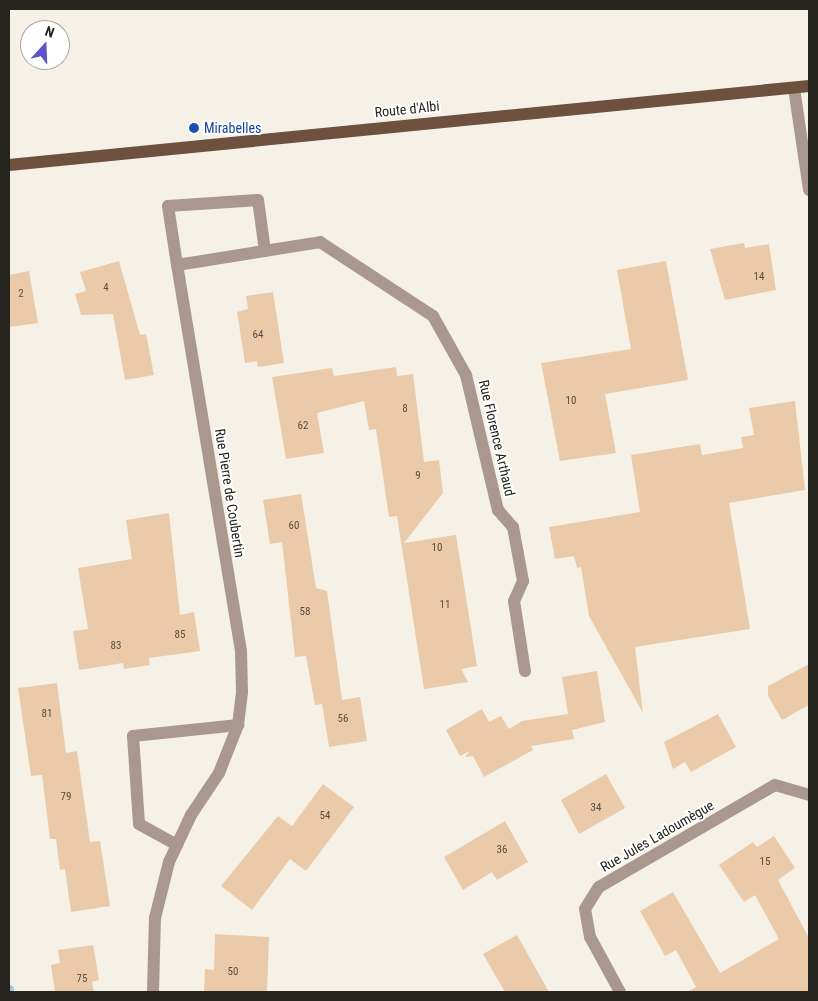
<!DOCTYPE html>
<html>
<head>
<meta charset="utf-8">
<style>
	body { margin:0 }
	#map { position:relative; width:818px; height:1001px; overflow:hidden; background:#f5f1e6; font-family:"Roboto Condensed",sans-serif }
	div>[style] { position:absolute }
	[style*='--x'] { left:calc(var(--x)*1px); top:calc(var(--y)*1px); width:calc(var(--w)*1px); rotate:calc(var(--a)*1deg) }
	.stream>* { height:9px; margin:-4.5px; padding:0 4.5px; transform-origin:4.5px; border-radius:4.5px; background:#9bcadf }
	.building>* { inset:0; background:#ebcaa9 }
	.minor>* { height:12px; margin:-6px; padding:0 6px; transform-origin:6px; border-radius:6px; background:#aa988e }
	.primary>* { height:12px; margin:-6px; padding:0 6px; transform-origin:6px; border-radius:6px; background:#6d503d }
	.dots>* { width:14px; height:14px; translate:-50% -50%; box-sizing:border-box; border:2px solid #fff; border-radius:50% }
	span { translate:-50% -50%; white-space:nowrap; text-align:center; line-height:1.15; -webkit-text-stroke:4px #fff; paint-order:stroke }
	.number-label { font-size:11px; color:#564e42 }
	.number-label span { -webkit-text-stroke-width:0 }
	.street-label { font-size:14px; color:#25241f }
	.transit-label { font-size:14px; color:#164399 }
	.left { translate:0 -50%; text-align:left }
	.frame { position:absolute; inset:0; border:10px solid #25241f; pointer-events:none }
	.north { position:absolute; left:20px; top:20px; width:50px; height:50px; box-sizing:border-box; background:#fff; border:1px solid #a8a7a5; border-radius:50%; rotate:20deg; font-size:14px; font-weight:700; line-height:20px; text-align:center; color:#25241f }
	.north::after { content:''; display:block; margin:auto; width:18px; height:22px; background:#5f53cc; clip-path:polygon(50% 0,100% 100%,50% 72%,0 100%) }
</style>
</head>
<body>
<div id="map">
	<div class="stream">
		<div style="--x:9;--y:989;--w:3;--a:90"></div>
	</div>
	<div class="building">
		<div style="clip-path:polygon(744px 243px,745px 248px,769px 244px,776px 290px,725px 300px,710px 249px)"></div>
		<div style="clip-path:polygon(119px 261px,140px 335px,146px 334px,154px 375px,125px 380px,113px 314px,81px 315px,75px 294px,86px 291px,80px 272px)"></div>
		<div style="clip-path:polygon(666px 261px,688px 380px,605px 394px,616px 453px,560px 461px,541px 363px,631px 349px,617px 270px)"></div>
		<div style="clip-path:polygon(29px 271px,38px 323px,9px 327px,9px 275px)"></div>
		<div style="clip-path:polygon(273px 292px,284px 363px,258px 367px,257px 361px,245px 363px,237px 312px,248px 309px,246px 296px)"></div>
		<div style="clip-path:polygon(396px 367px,397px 376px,413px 374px,424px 462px,439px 460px,443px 493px,404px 543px,456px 535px,477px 666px,461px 669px,468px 682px,424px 689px,397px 516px,389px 517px,376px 429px,369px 430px,364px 401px,317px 413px,324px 453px,286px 459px,272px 377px,332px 368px,334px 376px)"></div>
		<div style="clip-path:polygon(795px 401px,805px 490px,729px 503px,750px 629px,635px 647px,643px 713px,589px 616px,581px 567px,577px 568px,574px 556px,555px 559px,549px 527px,640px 512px,631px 455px,700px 444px,702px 455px,743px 448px,741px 437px,754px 435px,749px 408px)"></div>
		<div style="clip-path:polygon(301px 494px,316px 588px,327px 591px,342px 700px,360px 697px,367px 741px,329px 747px,322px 704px,315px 705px,306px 656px,295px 657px,282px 542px,270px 544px,263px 500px)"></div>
		<div style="clip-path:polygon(169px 513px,180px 615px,194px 612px,200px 651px,149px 658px,150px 665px,124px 669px,123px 663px,79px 670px,73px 631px,88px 629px,78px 568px,132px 559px,126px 520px)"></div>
		<div style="clip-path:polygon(809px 664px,809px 705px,782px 720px,768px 696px,768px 686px)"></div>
		<div style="clip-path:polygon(597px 671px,605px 722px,572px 730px,574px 739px,531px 746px,533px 750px,484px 777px,473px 756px,465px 757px,470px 751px,460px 756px,446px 730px,482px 709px,489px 722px,501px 716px,509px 729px,522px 721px,568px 714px,562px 677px)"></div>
		<div style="clip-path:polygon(57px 683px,66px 753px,77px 751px,90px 842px,100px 841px,110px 906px,71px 912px,65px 869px,60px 870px,56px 839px,50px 839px,42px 775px,31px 776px,18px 688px)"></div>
		<div style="clip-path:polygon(718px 714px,736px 747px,691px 772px,685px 762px,673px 769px,664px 742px)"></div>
		<div style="clip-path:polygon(606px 774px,625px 808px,579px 834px,561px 800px)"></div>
		<div style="clip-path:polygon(323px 784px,354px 807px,306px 871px,290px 859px,252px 910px,221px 886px,278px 816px,292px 826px)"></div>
		<div style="clip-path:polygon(505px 821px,528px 862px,497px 880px,492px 872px,463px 890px,444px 857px)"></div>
		<div style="clip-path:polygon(774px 836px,795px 868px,778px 880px,809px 938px,809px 992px,687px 992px,696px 987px,676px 950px,665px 956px,640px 911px,673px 892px,720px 973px,779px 939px,755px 895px,744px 902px,719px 865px,753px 842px,757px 847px)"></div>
		<div style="clip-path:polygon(215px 934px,269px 937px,267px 992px,204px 992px,205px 969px,214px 970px)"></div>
		<div style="clip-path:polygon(517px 935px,549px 992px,505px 992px,483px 954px)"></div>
		<div style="clip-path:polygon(93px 945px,99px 980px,92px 982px,94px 992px,55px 992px,51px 965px,60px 963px,58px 950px)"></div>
	</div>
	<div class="minor">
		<div style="--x:794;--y:88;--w:103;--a:81.6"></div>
		<div style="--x:265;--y:251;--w:51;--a:-97.8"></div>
		<div style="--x:258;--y:200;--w:90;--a:176.2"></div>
		<div style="--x:168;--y:206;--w:60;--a:81.3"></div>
		<div style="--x:177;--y:265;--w:145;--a:-9.1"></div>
		<div style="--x:320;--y:242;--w:135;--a:33.2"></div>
		<div style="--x:433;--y:316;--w:68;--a:60.8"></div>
		<div style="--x:466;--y:375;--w:139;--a:76.7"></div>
		<div style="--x:498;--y:510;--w:23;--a:49"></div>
		<div style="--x:513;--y:527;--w:55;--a:79.5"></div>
		<div style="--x:523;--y:581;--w:22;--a:114"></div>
		<div style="--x:514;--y:601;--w:71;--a:81.1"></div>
		<div style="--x:177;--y:845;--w:43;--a:-151.1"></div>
		<div style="--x:139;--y:824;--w:88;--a:-93.9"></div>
		<div style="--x:133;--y:736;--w:106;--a:-6"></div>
		<div style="--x:153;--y:992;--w:74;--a:-88.5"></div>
		<div style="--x:155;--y:918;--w:58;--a:-76"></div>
		<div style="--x:169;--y:862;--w:52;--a:-64.9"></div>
		<div style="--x:191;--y:815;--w:50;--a:-56.3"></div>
		<div style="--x:219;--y:773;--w:52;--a:-68.4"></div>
		<div style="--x:238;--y:725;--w:33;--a:-83"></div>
		<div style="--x:242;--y:692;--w:41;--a:-91.4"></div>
		<div style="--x:241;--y:651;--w:391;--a:-99.4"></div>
		<div style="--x:620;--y:992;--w:63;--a:-118.6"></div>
		<div style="--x:590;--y:937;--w:28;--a:-100"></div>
		<div style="--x:585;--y:909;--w:26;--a:-58"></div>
		<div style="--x:599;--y:887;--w:203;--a:-30.1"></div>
		<div style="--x:775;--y:785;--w:35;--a:16"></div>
	</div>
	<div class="primary">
		<div style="--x:9;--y:165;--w:804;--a:-5.64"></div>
	</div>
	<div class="dots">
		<div style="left:194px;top:128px;background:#1a4fb4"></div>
	</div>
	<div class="number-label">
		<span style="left:759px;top:277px">14</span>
		<span style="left:106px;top:288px">4</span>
		<span style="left:21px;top:294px">2</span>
		<span style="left:258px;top:335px">64</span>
		<span style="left:571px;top:401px">10</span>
		<span style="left:405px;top:409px">8</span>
		<span style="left:303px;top:426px">62</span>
		<span style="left:418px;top:476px">9</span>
		<span style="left:294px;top:526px">60</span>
		<span style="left:437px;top:548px">10</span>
		<span style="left:445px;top:605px">11</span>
		<span style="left:305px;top:612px">58</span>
		<span style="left:180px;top:635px">85</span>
		<span style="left:116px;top:646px">83</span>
		<span style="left:47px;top:714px">81</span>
		<span style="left:343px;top:719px">56</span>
		<span style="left:66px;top:797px">79</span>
		<span style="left:596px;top:808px">34</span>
		<span style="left:325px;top:816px">54</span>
		<span style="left:502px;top:850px">36</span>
		<span style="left:765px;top:862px">15</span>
		<span style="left:233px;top:972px">50</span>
		<span style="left:82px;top:979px">75</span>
	</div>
	<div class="street-label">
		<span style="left:407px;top:109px;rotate:-6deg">Route d'Albi</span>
		<span style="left:497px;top:438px;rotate:77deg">Rue Florence Arthaud</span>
		<span style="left:230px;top:493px;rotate:81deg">Rue Pierre de Coubertin</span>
		<span style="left:657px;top:836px;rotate:-30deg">Rue Jules Ladoumègue</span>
	</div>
	<div class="transit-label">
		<span class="left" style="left:204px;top:128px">Mirabelles</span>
	</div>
	<div class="frame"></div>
	<div class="north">N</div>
</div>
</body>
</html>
